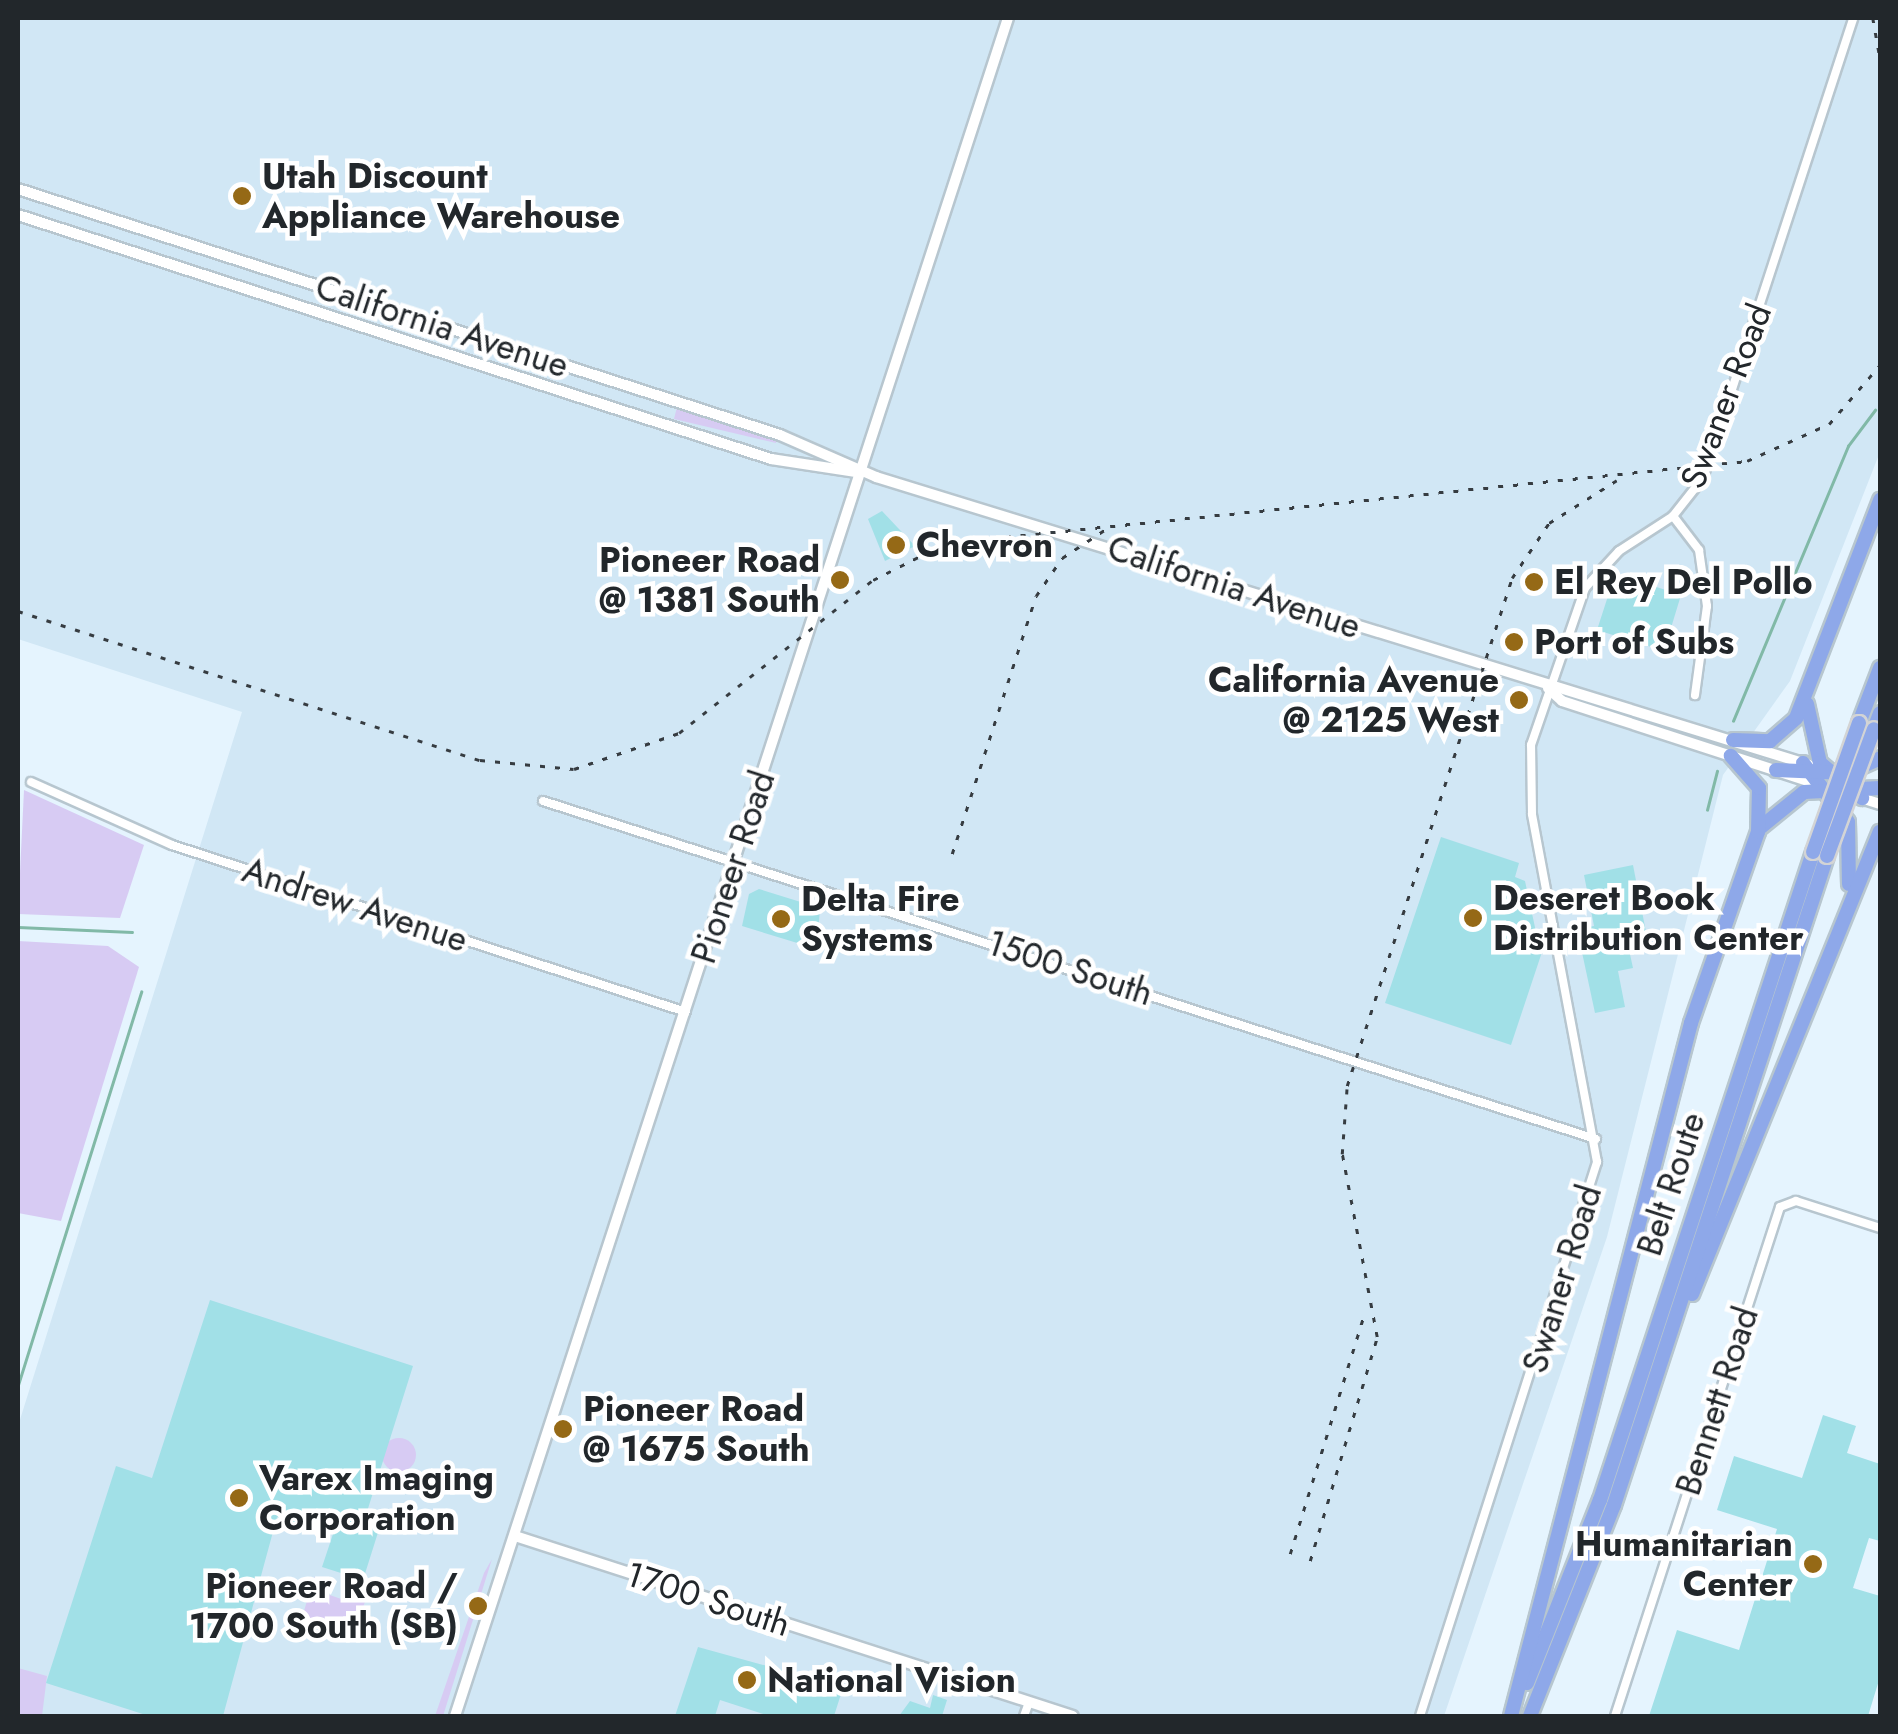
<!DOCTYPE html>
<html>
<head>
<meta charset="utf-8">
<style>
	body { margin:0 }
	#map { position:relative; width:1898px; height:1734px; overflow:hidden; background:#e5f4fe; font-family:Jost,sans-serif }
	div>[style] { position:absolute }
	[style*='--x'] { left:calc(var(--x)*1px); top:calc(var(--y)*1px); width:calc(var(--w)*1px); rotate:calc(var(--a)*1deg) }
	.built>* { inset:0; background:#d1e7f5 }
	.green>* { inset:0; background:#d7cbf3 }
	.round { border-radius:50% }
	.stream>* { height:2.5px; margin:-1.25px; padding:0 1.25px; transform-origin:1.25px; border-radius:1.25px; background:#81b9a7 }
	.building>* { inset:0; background:#a1e0e7 }
	.roads { filter:drop-shadow(2px 0 #b7c6cf) drop-shadow(-2px 0 #b7c6cf) drop-shadow(0 2px #b7c6cf) drop-shadow(0 -2px #b7c6cf) }
	.street>* { height:8px; margin:-4px; padding:0 4px; transform-origin:4px; border-radius:4px; background:#fff }
	.secondary>* { height:10px; margin:-5px; padding:0 5px; transform-origin:5px; border-radius:5px; background:#fff }
	.highway>* { height:14px; margin:-7px; padding:0 7px; transform-origin:7px; border-radius:7px; background:#8ea8e9 }
	.rail>* { height:2.5px; margin-top:-1.25px; transform-origin:0; background:repeating-linear-gradient(90deg,#363c41 0 5px,transparent 0 15px) }
	.bridges { filter:drop-shadow(2px 0 #d3d4d5) drop-shadow(-2px 0 #d3d4d5) drop-shadow(0 2px #d3d4d5) drop-shadow(0 -2px #d3d4d5) }
	.highway-bridge>* { height:14px; margin:-7px; padding:0 7px; transform-origin:7px; border-radius:7px; background:#8ea8e9 }
	.dots>* { width:28px; height:28px; translate:-50% -50%; box-sizing:border-box; border:5px solid #fff; border-radius:50% }
	span { translate:-50% -50%; white-space:nowrap; text-align:center; line-height:1.15; -webkit-text-stroke:9px #fff; paint-order:stroke }
	.poi-label { font-size:35px; color:#22272b; font-weight:700 }
	.left { translate:0 -50%; text-align:left }
	.right { translate:-100% -50%; text-align:right }
	.street-label { font-size:35px; color:#22272b }
	.frame { position:absolute; inset:0; border:20px solid #22272b; pointer-events:none }
</style>
</head>
<body>
<div id="map">
	<div class="built">
		<div style="clip-path:polygon(18px 18px,1880px 18px,1880px 452px,1790px 681px,1723px 775px,1607px 1237px,1444px 1716px,18px 1716px,18px 1426px,242px 712px,18px 639px)"></div>
	</div>
	<div class="green">
		<div style="clip-path:polygon(677px 407px,776px 439px,776px 443px,674px 419px)"></div>
		<div style="clip-path:polygon(24px 790px,144px 845px,120px 918px,18px 914px)"></div>
		<div style="clip-path:polygon(18px 941px,108px 946px,139px 967px,61px 1221px,18px 1213px)"></div>
		<div class="round" style="left:382px;top:1438px;width:34px;height:34px"></div>
		<div style="clip-path:polygon(492px 1559px,443px 1716px,435px 1716px,484px 1573px)"></div>
		<div style="clip-path:polygon(315px 1576px,318px 1591px,350px 1602px,355px 1589px,368px 1593px,354px 1634px,302px 1617px)"></div>
		<div style="clip-path:polygon(18px 1668px,47px 1676px,42px 1716px,18px 1716px)"></div>
	</div>
	<div class="stream">
		<div style="--x:1733;--y:721;--w:298;--a:-67.3"></div>
		<div style="--x:1848;--y:446;--w:45;--a:-53.1"></div>
		<div style="--x:1707;--y:810;--w:40;--a:-75.6"></div>
		<div style="--x:18;--y:927;--w:114;--a:2.5"></div>
		<div style="--x:18;--y:1385;--w:412;--a:-72.6"></div>
	</div>
	<div class="building">
		<div style="clip-path:polygon(882px 511px,915px 546px,885px 561px,868px 519px)"></div>
		<div style="clip-path:polygon(1635px 580px,1681px 595px,1664px 651px,1597px 630px,1608px 596px,1630px 596px)"></div>
		<div style="clip-path:polygon(1441px 837px,1519px 863px,1515px 877px,1525px 881px,1541px 955px,1511px 1045px,1385px 1003px)"></div>
		<div style="clip-path:polygon(1633px 865px,1646px 932px,1626px 936px,1633px 968px,1618px 971px,1625px 1007px,1595px 1013px,1577px 929px,1594px 926px,1584px 875px)"></div>
		<div style="clip-path:polygon(759px 889px,820px 908px,817px 949px,742px 926px,749px 894px)"></div>
		<div style="clip-path:polygon(210px 1300px,413px 1366px,365px 1518px,381px 1523px,363px 1580px,322px 1567px,333px 1534px,277px 1517px,223px 1716px,149px 1716px,46px 1683px,116px 1466px,152px 1478px)"></div>
		<div style="clip-path:polygon(1823px 1415px,1856px 1426px,1847px 1453px,1880px 1464px,1880px 1541px,1869px 1538px,1853px 1588px,1880px 1596px,1880px 1677px,1868px 1716px,1649px 1716px,1677px 1630px,1739px 1650px,1777px 1529px,1717px 1510px,1734px 1456px,1802px 1478px)"></div>
		<div style="clip-path:polygon(698px 1647px,807px 1677px,841px 1694px,834px 1716px,769px 1716px,720px 1700px,715px 1716px,675px 1716px)"></div>
		<div style="clip-path:polygon(933px 1695px,947px 1700px,942px 1716px,899px 1716px,910px 1701px,930px 1708px)"></div>
	</div>
	<div class="roads">
		<div class="street">
			<div style="--x:1673;--y:516;--w:43;--a:52.6"></div>
			<div style="--x:1699;--y:550;--w:57;--a:81.9"></div>
			<div style="--x:1707;--y:606;--w:90;--a:97.7"></div>
			<div style="--x:31;--y:782;--w:154;--a:24.1"></div>
			<div style="--x:172;--y:845;--w:540;--a:18"></div>
			<div style="--x:543;--y:801;--w:1106;--a:17.8"></div>
			<div style="--x:1024;--y:1716;--w:15;--a:-70"></div>
			<div style="--x:1420;--y:1716;--w:582;--a:-72.28"></div>
			<div style="--x:1597;--y:1162;--w:354;--a:-100.6"></div>
			<div style="--x:1532;--y:814;--w:69;--a:-90.8"></div>
			<div style="--x:1531;--y:745;--w:166;--a:-71"></div>
			<div style="--x:1585;--y:588;--w:50;--a:-47.4"></div>
			<div style="--x:1619;--y:551;--w:64;--a:-32.9"></div>
			<div style="--x:1673;--y:516;--w:48;--a:-51.7"></div>
			<div style="--x:1703;--y:478;--w:484;--a:-71.9"></div>
			<div style="--x:1615;--y:1716;--w:535;--a:-72.04"></div>
			<div style="--x:1780;--y:1207;--w:17;--a:-21"></div>
			<div style="--x:1796;--y:1201;--w:88;--a:17.8"></div>
		</div>
		<div class="secondary">
			<div style="--x:18;--y:189;--w:801;--a:17.89"></div>
			<div style="--x:780;--y:435;--w:105;--a:23.6"></div>
			<div style="--x:876;--y:477;--w:976;--a:17.15"></div>
			<div style="--x:18;--y:215;--w:792;--a:17.95"></div>
			<div style="--x:771;--y:459;--w:86;--a:8.7"></div>
			<div style="--x:1548;--y:688;--w:19;--a:43"></div>
			<div style="--x:1562;--y:701;--w:269;--a:18"></div>
			<div style="--x:1858;--y:797;--w:23;--a:18"></div>
			<div style="--x:515;--y:1536;--w:586;--a:17.88"></div>
			<div style="--x:455;--y:1716;--w:1786;--a:-71.96"></div>
		</div>
		<div class="highway">
			<div style="--x:1807;--y:704;--w:60;--a:77.6"></div>
			<div style="--x:1820;--y:763;--w:55;--a:39.8"></div>
			<div style="--x:1859;--y:723;--w:59;--a:-69.1"></div>
			<div style="--x:1874;--y:729;--w:17;--a:-69"></div>
			<div style="--x:1733;--y:740;--w:37;--a:2"></div>
			<div style="--x:1770;--y:741;--w:35;--a:-41"></div>
			<div style="--x:1796;--y:718;--w:234;--a:-68.9"></div>
			<div style="--x:1803;--y:763;--w:74;--a:52.7"></div>
			<div style="--x:1848;--y:822;--w:62;--a:89.1"></div>
			<div style="--x:1776;--y:770;--w:71;--a:2.4"></div>
			<div style="--x:1847;--y:773;--w:36;--a:-24"></div>
			<div style="--x:1761;--y:827;--w:55;--a:-39.1"></div>
			<div style="--x:1804;--y:792;--w:76;--a:-3"></div>
			<div style="--x:1692;--y:1294;--w:499;--a:-67.9"></div>
			<div style="--x:1527;--y:1683;--w:197;--a:-68.3"></div>
			<div style="--x:1600;--y:1500;--w:682;--a:-71.8"></div>
			<div style="--x:1511;--y:1716;--w:716;--a:-75.44"></div>
			<div style="--x:1691;--y:1023;--w:202;--a:-70.7"></div>
			<div style="--x:1758;--y:832;--w:44;--a:-88.7"></div>
			<div style="--x:1759;--y:788;--w:43;--a:-131.2"></div>
			<div style="--x:1530;--y:1716;--w:227;--a:-68.3"></div>
			<div style="--x:1614;--y:1505;--w:683;--a:-71.83"></div>
		</div>
	</div>
	<div class="rail">
		<div style="--x:1873;--y:18;--w:40;--a:80"></div>
		<div style="--x:18;--y:611;--w:485;--a:17.9"></div>
		<div style="--x:480;--y:760;--w:94;--a:5.5"></div>
		<div style="--x:574;--y:769;--w:111;--a:-18.9"></div>
		<div style="--x:679;--y:733;--w:247;--a:-38.3"></div>
		<div style="--x:873;--y:580;--w:82;--a:-26.9"></div>
		<div style="--x:946;--y:543;--w:805;--a:-5.85"></div>
		<div style="--x:1747;--y:461;--w:90;--a:-24.3"></div>
		<div style="--x:1829;--y:424;--w:78;--a:-49.2"></div>
		<div style="--x:952;--y:854;--w:271;--a:-72"></div>
		<div style="--x:1036;--y:596;--w:46;--a:-55.6"></div>
		<div style="--x:1062;--y:558;--w:53;--a:-33.4"></div>
		<div style="--x:1290;--y:1554;--w:254;--a:-72.8"></div>
		<div style="--x:1310;--y:1561;--w:234;--a:-73.3"></div>
		<div style="--x:1377;--y:1337;--w:186;--a:-100.8"></div>
		<div style="--x:1342;--y:1154;--w:68;--a:-85.8"></div>
		<div style="--x:1347;--y:1086;--w:534;--a:-72.01"></div>
		<div style="--x:1512;--y:578;--w:66;--a:-56.1"></div>
		<div style="--x:1549;--y:523;--w:80;--a:-32.3"></div>
	</div>
	<div class="bridges">
		<div class="highway-bridge">
			<div style="--x:1813;--y:852;--w:137;--a:-70.4"></div>
			<div style="--x:1827;--y:856;--w:135;--a:-69.7"></div>
		</div>
	</div>
	<div class="dots">
		<div style="left:242px;top:196px;background:#956916"></div>
		<div style="left:896px;top:545px;background:#956916"></div>
		<div style="left:840px;top:580px;background:#956916"></div>
		<div style="left:1534px;top:582px;background:#956916"></div>
		<div style="left:1514px;top:642px;background:#956916"></div>
		<div style="left:1519px;top:700px;background:#956916"></div>
		<div style="left:1473px;top:918px;background:#956916"></div>
		<div style="left:781px;top:919px;background:#956916"></div>
		<div style="left:563px;top:1429px;background:#956916"></div>
		<div style="left:239px;top:1498px;background:#956916"></div>
		<div style="left:1813px;top:1564px;background:#956916"></div>
		<div style="left:478px;top:1606px;background:#956916"></div>
		<div style="left:747px;top:1680px;background:#956916"></div>
	</div>
	<div class="poi-label">
		<span class="left" style="left:262px;top:196px">Utah Discount<br>Appliance Warehouse</span>
		<span class="left" style="left:916px;top:545px">Chevron</span>
		<span class="right" style="left:820px;top:580px">Pioneer Road<br>@ 1381 South</span>
		<span class="left" style="left:1554px;top:582px">El Rey Del Pollo</span>
		<span class="left" style="left:1534px;top:642px">Port of Subs</span>
		<span class="right" style="left:1499px;top:700px">California Avenue<br>@ 2125 West</span>
		<span class="left" style="left:1493px;top:918px">Deseret Book<br>Distribution Center</span>
		<span class="left" style="left:801px;top:919px">Delta Fire<br>Systems</span>
		<span class="left" style="left:583px;top:1429px">Pioneer Road<br>@ 1675 South</span>
		<span class="left" style="left:259px;top:1498px">Varex Imaging<br>Corporation</span>
		<span class="right" style="left:1793px;top:1564px">Humanitarian<br>Center</span>
		<span class="right" style="left:458px;top:1606px">Pioneer Road /<br>1700 South (SB)</span>
		<span class="left" style="left:767px;top:1680px">National Vision</span>
	</div>
	<div class="street-label">
		<span style="left:442px;top:326px;rotate:18deg">California Avenue</span>
		<span style="left:1726px;top:396px;rotate:-69deg">Swaner Road</span>
		<span style="left:1234px;top:587px;rotate:18deg">California Avenue</span>
		<span style="left:733px;top:867px;rotate:-72deg">Pioneer Road</span>
		<span style="left:355px;top:905px;rotate:18deg">Andrew Avenue</span>
		<span style="left:1070px;top:968px;rotate:18deg">1500 South</span>
		<span style="left:1671px;top:1184px;rotate:-72deg">Belt Route</span>
		<span style="left:1562px;top:1279px;rotate:-73deg">Swaner Road</span>
		<span style="left:1717px;top:1401px;rotate:-72deg">Bennett Road</span>
		<span style="left:708px;top:1599px;rotate:18deg">1700 South</span>
	</div>
	<div class="frame"></div>
</div>
</body>
</html>
